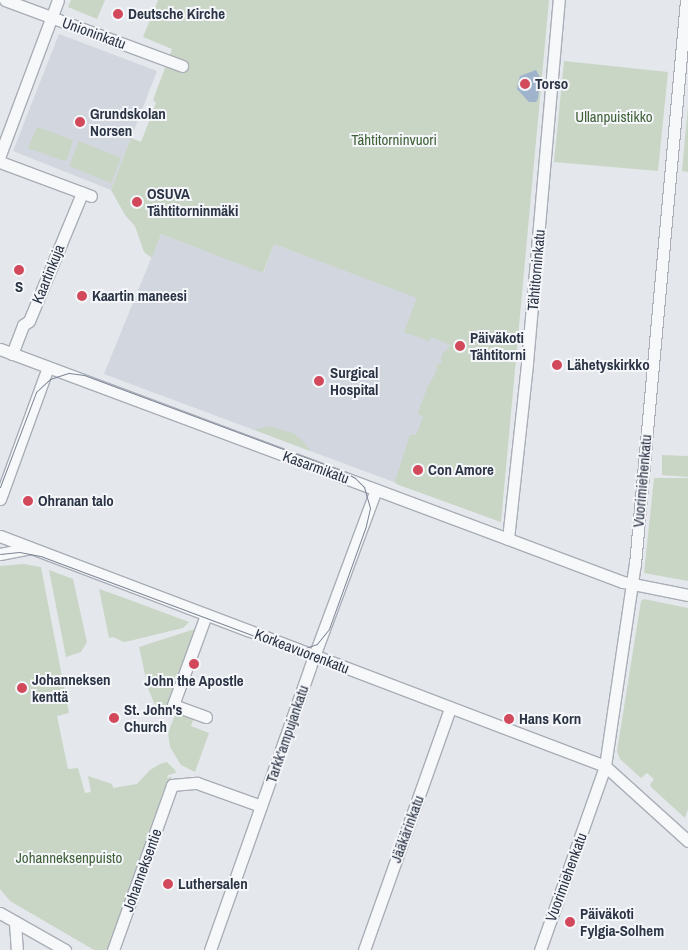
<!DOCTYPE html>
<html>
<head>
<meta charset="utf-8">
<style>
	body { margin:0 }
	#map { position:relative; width:688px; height:950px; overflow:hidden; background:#e4e7ec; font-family:"Archivo Narrow",sans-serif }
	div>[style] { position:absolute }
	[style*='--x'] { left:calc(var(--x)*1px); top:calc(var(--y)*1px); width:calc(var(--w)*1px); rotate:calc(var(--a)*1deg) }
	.built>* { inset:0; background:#d2d6de }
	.green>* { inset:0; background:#c9d6c5 }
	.water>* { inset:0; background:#9fb4cc }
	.roads { filter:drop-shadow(1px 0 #a9aeb7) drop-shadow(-1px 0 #a9aeb7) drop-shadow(0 1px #a9aeb7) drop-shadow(0 -1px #a9aeb7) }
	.street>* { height:11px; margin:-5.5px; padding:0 5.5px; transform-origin:5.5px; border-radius:5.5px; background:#f7f8fa }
	.tram>* { height:1px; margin:-0.5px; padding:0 0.5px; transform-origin:0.5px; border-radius:0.5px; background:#7d8696 }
	.dots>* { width:14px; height:14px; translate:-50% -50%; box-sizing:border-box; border:2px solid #f4f6f9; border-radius:50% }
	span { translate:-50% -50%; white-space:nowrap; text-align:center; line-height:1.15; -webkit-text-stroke:4px #f4f6f9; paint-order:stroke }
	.poi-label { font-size:15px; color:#2b3445; font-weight:700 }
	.left { translate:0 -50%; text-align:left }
	.street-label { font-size:15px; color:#2b3445 }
	.park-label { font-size:15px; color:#3f6138 }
</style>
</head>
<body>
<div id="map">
	<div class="built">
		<div style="clip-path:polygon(59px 34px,157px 71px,111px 190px,13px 151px)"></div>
		<div style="clip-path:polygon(161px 234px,264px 272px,274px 244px,398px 290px,442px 301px,501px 522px,104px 374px)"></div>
	</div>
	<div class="green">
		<div style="clip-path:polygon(71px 0,105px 0,97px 19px,68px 7px)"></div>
		<div style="clip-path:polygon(158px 0,549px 0,501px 522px,396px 484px,395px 481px,410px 435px,416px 435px,423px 417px,418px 413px,427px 388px,436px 372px,437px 363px,441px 364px,442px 354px,451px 345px,431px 337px,429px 341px,404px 332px,417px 298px,274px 244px,263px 273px,161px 234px,152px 258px,144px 252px,135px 226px,125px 215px,111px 190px,131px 138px,141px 142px,156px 103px,153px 100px,172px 49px,143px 37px)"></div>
		<div style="clip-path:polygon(564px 61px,668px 72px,658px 171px,554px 162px)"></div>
		<div style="clip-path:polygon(688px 106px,688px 172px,682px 171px)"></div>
		<div style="clip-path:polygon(37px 127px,73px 140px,67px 160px,64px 161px,28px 148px)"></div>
		<div style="clip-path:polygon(79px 141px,121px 158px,111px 183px,69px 166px)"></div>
		<div style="clip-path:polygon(268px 426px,293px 433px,305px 443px,310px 451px,255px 430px)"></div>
		<div style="clip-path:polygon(662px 455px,688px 456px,688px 477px,662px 475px)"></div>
		<div style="clip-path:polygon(654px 478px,688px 478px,688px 581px,644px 573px)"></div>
		<div style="clip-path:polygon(24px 564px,41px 567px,69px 713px,57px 716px,68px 769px,78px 768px,85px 793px,91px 792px,88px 776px,112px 784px,113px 788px,137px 784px,150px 770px,160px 764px,167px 762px,175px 770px,176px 773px,168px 775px,167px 778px,172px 777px,108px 950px,94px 950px,10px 901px,0 889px,0 566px)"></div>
		<div style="clip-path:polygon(49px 570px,73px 579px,87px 642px,81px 652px,66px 657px)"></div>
		<div style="clip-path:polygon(99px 589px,119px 596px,189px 622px,183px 628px,129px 641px,124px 642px,113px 637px,109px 638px)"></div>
		<div style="clip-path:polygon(644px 599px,688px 608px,688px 809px,685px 818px,652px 788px,650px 785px,654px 779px,647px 773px,641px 778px,620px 759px,617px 751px,641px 601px)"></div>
		<div style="clip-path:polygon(195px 629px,164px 713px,154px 703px,148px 688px,139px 647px)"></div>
		<div style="clip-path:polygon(177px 710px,195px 715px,191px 726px,209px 733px,195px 772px,181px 765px,170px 747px,168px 733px)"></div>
	</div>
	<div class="water">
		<div style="clip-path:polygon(536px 70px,540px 77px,538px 99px,536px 102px,529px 102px,517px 89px,518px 82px,520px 76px)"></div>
	</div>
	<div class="roads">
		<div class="street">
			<div style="--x:5;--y:0;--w:189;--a:20.4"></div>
			<div style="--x:0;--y:155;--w:165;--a:-69.5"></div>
			<div style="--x:0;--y:162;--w:97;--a:20.5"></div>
			<div style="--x:0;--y:349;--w:665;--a:20.51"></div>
			<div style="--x:623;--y:582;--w:66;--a:11.3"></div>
			<div style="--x:12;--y:354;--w:31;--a:-69"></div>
			<div style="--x:23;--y:325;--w:7;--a:-34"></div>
			<div style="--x:29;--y:321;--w:139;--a:-67.5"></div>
			<div style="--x:0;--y:499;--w:140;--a:-70"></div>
			<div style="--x:0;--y:536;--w:647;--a:20.82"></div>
			<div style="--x:605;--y:766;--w:112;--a:42.1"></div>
			<div style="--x:508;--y:539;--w:177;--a:-83.8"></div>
			<div style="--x:527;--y:363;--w:364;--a:-85"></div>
			<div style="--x:0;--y:554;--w:31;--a:-11"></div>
			<div style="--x:206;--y:717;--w:35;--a:-160"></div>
			<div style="--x:173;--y:705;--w:96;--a:-69.9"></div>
			<div style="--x:0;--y:913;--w:75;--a:29.6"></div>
			<div style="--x:15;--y:923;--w:27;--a:86"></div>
			<div style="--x:113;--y:950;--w:175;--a:-70.3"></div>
			<div style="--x:172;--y:785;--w:25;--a:-5"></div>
			<div style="--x:197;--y:783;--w:68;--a:19.8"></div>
			<div style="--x:210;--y:950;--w:300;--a:-70.5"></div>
			<div style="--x:310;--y:667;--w:189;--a:-69.6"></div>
			<div style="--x:364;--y:950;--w:257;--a:-70.4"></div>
			<div style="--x:540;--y:950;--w:195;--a:-70.5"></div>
			<div style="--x:605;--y:766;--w:204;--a:-81.6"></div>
			<div style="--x:635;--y:564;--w:566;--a:-84.83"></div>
		</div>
	</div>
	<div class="tram">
		<div style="--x:0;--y:487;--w:102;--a:-69.2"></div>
		<div style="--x:36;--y:392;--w:19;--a:-43"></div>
		<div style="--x:50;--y:379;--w:20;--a:-18"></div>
		<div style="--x:69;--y:373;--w:15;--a:8"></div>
		<div style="--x:84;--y:375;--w:275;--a:20.4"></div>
		<div style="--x:342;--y:471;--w:15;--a:28"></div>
		<div style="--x:355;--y:478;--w:13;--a:45"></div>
		<div style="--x:364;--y:487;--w:22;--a:74"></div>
		<div style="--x:370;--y:508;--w:18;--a:103"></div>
		<div style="--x:366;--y:526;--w:109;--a:109.8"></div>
		<div style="--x:329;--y:629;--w:19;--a:129"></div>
		<div style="--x:317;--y:644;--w:18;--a:161"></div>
		<div style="--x:300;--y:650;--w:16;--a:-169"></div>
		<div style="--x:284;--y:647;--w:260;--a:-159.5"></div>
		<div style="--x:40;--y:556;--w:21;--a:-169"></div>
		<div style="--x:19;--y:552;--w:19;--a:174"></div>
	</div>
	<div class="dots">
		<div style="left:118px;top:14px;background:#d1495b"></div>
		<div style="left:525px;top:84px;background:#d1495b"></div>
		<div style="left:80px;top:122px;background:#d1495b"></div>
		<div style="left:137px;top:202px;background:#d1495b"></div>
		<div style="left:19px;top:270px;background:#d1495b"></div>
		<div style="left:82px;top:296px;background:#d1495b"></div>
		<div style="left:460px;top:346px;background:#d1495b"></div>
		<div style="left:557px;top:365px;background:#d1495b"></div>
		<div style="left:319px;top:381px;background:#d1495b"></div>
		<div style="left:418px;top:470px;background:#d1495b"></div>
		<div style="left:28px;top:501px;background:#d1495b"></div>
		<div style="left:194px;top:664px;background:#d1495b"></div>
		<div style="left:22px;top:688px;background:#d1495b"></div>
		<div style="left:114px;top:718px;background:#d1495b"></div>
		<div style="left:509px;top:719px;background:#d1495b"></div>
		<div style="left:168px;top:884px;background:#d1495b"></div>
		<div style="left:570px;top:922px;background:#d1495b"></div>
	</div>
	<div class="poi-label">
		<span class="left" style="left:128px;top:14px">Deutsche Kirche</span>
		<span class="left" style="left:535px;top:84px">Torso</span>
		<span class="left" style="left:90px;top:122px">Grundskolan<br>Norsen</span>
		<span class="left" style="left:147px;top:202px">OSUVA<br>Tähtitorninmäki</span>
		<span style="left:19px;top:287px">S</span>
		<span class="left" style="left:92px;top:296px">Kaartin maneesi</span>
		<span class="left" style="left:470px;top:346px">Päiväkoti<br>Tähtitorni</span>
		<span class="left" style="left:567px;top:365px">Lähetyskirkko</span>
		<span class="left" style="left:330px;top:381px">Surgical<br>Hospital</span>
		<span class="left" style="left:428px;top:470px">Con Amore</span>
		<span class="left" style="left:38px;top:501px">Ohranan talo</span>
		<span class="left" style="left:32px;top:688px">Johanneksen<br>kenttä</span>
		<span style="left:194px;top:681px">John the Apostle</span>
		<span class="left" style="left:124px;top:718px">St. John's<br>Church</span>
		<span class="left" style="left:519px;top:719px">Hans Korn</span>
		<span class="left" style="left:178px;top:884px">Luthersalen</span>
		<span class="left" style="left:580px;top:922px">Päiväkoti<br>Fylgia-Solhem</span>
	</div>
	<div class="street-label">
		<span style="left:94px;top:33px;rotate:20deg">Unioninkatu</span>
		<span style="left:536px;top:270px;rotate:-85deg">Tähtitorninkatu</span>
		<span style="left:48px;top:274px;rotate:-68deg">Kaartinkuja</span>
		<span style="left:316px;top:467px;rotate:20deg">Kasarmikatu</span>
		<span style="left:642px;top:481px;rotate:-85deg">Vuorimiehenkatu</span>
		<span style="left:302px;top:651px;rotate:21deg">Korkeavuorenkatu</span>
		<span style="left:287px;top:734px;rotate:-71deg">Tarkk'ampujankatu</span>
		<span style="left:407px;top:829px;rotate:-70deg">Jääkärinkatu</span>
		<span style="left:142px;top:870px;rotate:-70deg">Johanneksentie</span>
		<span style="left:566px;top:877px;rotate:-70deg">Vuorimiehenkatu</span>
	</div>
	<div class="park-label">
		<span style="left:614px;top:117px">Ullanpuistikko</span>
		<span style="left:394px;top:140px">Tähtitorninvuori</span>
		<span style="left:69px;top:858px">Johanneksenpuisto</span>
	</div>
</div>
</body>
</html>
